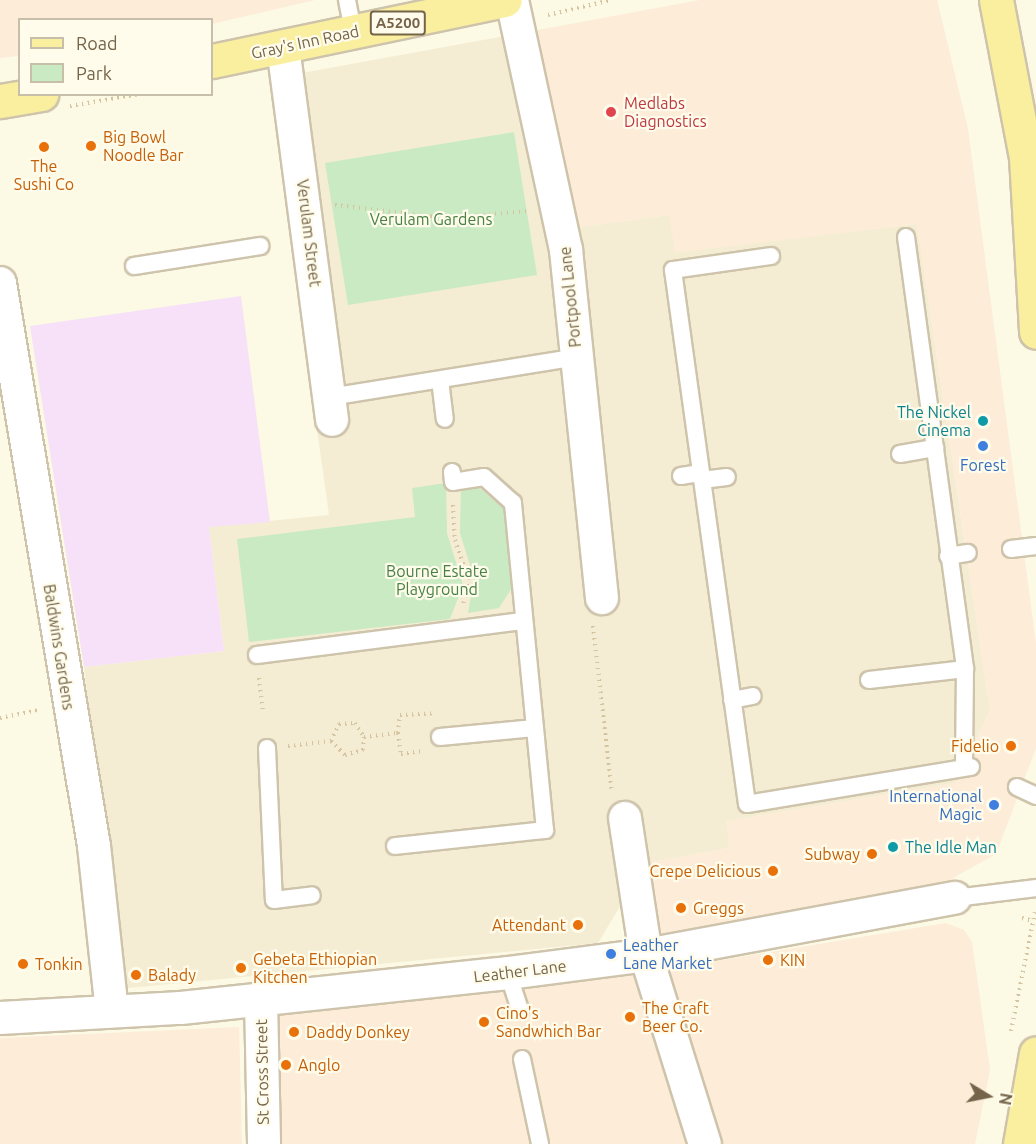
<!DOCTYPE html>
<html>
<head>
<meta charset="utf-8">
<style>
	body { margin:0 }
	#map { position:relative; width:1036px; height:1144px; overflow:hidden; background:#fcf9e5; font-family:Ubuntu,sans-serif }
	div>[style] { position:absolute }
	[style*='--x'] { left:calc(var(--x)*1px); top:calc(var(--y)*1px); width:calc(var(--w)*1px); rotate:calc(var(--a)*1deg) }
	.residential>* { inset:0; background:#f4edd3 }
	.commercial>* { inset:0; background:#fcecd8 }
	.education>* { inset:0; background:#f6e1f8 }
	.green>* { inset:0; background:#c9eac3 }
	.path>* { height:4px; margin-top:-2px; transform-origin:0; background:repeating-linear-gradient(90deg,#d6c3a0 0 1.5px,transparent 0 6px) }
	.roads { filter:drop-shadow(2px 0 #cec3ab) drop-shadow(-2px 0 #cec3ab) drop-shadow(0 2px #cec3ab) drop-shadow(0 -2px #cec3ab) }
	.lane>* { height:16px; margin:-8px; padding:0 8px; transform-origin:8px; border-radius:8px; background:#fff }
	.street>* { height:32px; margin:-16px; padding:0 16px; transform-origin:16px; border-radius:16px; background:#fff }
	.primary>* { height:33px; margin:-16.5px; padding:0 16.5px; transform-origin:16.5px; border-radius:16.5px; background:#faef9e }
	.dots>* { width:16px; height:16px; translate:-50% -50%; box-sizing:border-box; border:3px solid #fffceb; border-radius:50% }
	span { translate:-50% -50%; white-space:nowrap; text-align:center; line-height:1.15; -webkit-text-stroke:4.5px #fffceb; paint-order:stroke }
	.shield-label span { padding:2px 4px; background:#fffceb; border:2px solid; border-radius:4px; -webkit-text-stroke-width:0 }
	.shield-label { font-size:15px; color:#75644a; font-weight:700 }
	.street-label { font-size:16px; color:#75644a }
	.health-label { font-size:16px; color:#be3a42 }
	.left { translate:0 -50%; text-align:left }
	.food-label { font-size:16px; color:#c56008 }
	.right { translate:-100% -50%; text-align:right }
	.park-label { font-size:16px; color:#478045 }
	.culture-label { font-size:16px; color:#0d838f }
	.shop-label { font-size:16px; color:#366cbe }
	.legend { position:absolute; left:18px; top:18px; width:195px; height:78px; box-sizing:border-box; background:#fffceb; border:2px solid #c8bfab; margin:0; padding:8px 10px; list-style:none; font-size:18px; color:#75644a }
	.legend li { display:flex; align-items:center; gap:12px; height:30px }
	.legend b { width:30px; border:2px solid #c8bfab }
	.north { position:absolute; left:958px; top:1066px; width:60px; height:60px; -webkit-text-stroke:4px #fffceb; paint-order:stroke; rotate:100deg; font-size:16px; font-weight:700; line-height:24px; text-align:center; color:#75644a }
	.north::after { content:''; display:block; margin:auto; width:21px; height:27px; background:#75644a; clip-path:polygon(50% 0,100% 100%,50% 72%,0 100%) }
</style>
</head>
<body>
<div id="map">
	<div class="residential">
		<div style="clip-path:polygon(505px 36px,546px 232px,669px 215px,676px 252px,917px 224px,990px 711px,955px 783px,727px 821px,729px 848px,646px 863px,598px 943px,118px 989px,84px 667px,224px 651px,209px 527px,329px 515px,311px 386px,344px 379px,302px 73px)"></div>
	</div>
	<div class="commercial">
		<div style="clip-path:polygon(0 0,315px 0,212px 24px,212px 20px,20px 20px,19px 56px,0 58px)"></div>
		<div style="clip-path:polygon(700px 0,937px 0,968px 129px,1036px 644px,1036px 748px,996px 854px,953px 878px,958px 910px,704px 963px,946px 923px,964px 930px,972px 942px,990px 1070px,975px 1144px,270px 1144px,268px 1017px,0 1037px,0 1004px,78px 1001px,665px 937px,658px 936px,646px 863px,729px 848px,726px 821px,955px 783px,990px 711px,917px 224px,675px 253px,669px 215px,546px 232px,505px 36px)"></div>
		<div style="clip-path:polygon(239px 1027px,242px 1144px,0 1144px,0 1038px)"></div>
	</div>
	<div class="education">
		<div style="clip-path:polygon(241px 296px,270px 522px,209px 527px,224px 651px,84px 667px,30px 326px)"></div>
	</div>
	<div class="green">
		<div style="clip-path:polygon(514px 132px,537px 275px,348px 305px,325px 163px)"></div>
		<div style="clip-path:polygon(446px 483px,447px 533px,463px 585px,450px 619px,249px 642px,237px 539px,415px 517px,412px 488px)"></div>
		<div style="clip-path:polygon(476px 485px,505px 510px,513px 586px,499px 608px,468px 613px,474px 578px,460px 533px,461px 486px)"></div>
	</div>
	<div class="path">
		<div style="--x:548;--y:15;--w:65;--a:-13.4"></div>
		<div style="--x:70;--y:106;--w:71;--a:-9.7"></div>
		<div style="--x:335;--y:205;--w:113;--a:6.6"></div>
		<div style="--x:447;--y:218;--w:80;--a:-5"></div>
		<div style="--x:453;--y:505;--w:35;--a:87"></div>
		<div style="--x:455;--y:540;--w:40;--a:71.1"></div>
		<div style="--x:468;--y:578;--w:27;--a:100"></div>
		<div style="--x:593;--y:626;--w:167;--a:83.5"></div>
		<div style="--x:259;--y:678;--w:32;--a:83"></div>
		<div style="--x:0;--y:718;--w:40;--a:-12"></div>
		<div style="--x:398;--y:733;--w:18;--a:-84"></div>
		<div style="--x:400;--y:715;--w:34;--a:-3"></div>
		<div style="--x:331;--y:741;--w:19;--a:-65"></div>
		<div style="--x:339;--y:724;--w:16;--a:-4"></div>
		<div style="--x:355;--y:723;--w:17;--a:57"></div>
		<div style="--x:288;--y:746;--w:43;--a:-6.6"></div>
		<div style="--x:331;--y:741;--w:20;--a:45"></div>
		<div style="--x:345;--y:755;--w:19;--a:-16"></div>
		<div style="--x:363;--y:750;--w:13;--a:-86"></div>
		<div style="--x:364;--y:737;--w:34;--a:-7"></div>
		<div style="--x:398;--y:733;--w:21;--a:82"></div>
		<div style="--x:401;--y:754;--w:21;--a:-8"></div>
		<div style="--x:1022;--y:918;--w:8;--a:14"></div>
		<div style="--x:1011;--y:1031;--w:121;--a:-78.6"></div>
	</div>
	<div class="roads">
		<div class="lane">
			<div style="--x:347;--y:0;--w:33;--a:79"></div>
			<div style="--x:906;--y:237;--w:436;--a:82.2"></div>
			<div style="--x:965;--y:669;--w:95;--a:90.6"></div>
			<div style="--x:771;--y:256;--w:99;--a:171.9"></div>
			<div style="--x:673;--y:270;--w:539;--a:82.11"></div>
			<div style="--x:747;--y:804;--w:227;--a:-9.4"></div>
			<div style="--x:134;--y:266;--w:128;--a:-9"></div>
			<div style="--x:440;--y:380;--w:39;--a:83"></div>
			<div style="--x:330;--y:397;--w:250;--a:-9.2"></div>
			<div style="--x:900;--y:454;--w:36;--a:-10"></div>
			<div style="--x:681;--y:476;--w:20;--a:-9"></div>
			<div style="--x:702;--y:480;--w:25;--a:-7"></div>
			<div style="--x:1011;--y:549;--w:25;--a:-7"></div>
			<div style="--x:948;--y:556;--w:20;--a:-9"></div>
			<div style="--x:257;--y:655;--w:269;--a:-7.3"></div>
			<div style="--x:869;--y:680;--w:97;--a:-6.5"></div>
			<div style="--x:732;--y:700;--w:21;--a:-11"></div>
			<div style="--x:440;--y:737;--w:95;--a:-5.4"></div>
			<div style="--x:267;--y:748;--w:152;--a:87.4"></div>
			<div style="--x:274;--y:900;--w:38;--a:-7"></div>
			<div style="--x:1017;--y:787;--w:21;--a:25"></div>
			<div style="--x:395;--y:846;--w:151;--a:-6.1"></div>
			<div style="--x:545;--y:830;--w:329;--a:-95.6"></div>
			<div style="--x:513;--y:503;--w:39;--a:-138"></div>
			<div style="--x:484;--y:477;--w:31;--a:171"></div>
			<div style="--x:453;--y:482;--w:10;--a:-96"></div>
			<div style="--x:955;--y:898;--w:82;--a:-7"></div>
			<div style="--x:508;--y:973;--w:39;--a:72"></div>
			<div style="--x:522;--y:1059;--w:87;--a:78"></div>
		</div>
		<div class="street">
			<div style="--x:512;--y:0;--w:256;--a:77.8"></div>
			<div style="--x:566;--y:250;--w:350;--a:84.1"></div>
			<div style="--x:283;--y:47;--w:376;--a:82.5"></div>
			<div style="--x:0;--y:283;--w:571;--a:80.52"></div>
			<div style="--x:94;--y:846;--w:166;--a:83.8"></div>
			<div style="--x:625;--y:818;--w:139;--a:81.3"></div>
			<div style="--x:646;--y:955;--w:198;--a:72.7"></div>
			<div style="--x:261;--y:999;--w:145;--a:88.8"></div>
			<div style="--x:0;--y:1018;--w:181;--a:-3.2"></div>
			<div style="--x:181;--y:1008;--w:329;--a:-6.1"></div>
			<div style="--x:508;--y:973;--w:139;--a:-7.4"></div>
			<div style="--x:646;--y:955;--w:314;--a:-10.5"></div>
		</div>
		<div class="primary">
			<div style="--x:996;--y:0;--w:160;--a:79.2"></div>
			<div style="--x:1026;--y:157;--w:175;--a:86.7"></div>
			<div style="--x:212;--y:61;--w:299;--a:-11.8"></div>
			<div style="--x:0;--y:101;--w:42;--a:-9.7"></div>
			<div style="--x:1020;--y:1144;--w:92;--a:-80"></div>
		</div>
	</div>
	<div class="dots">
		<div style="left:611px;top:112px;background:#e0444e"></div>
		<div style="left:91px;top:146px;background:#e8710a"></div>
		<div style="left:44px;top:147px;background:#e8710a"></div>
		<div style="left:983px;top:421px;background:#0f9aa8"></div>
		<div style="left:983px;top:446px;background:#3f7fe0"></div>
		<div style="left:1011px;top:746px;background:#e8710a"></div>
		<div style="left:994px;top:805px;background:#3f7fe0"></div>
		<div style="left:893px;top:847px;background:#0f9aa8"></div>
		<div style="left:872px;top:854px;background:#e8710a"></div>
		<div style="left:773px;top:871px;background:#e8710a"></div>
		<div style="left:681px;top:908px;background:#e8710a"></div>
		<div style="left:578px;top:925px;background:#e8710a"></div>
		<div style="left:611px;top:954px;background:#3f7fe0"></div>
		<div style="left:768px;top:960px;background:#e8710a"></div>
		<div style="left:23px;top:964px;background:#e8710a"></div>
		<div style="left:241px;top:968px;background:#e8710a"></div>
		<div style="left:136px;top:975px;background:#e8710a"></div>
		<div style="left:630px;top:1017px;background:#e8710a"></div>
		<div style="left:484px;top:1022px;background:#e8710a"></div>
		<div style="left:294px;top:1032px;background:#e8710a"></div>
		<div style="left:286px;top:1065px;background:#e8710a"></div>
	</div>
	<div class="shield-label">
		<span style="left:398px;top:23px">A5200</span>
	</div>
	<div class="street-label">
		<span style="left:305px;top:42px;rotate:-12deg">Gray's Inn Road</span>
		<span style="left:309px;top:233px;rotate:83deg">Verulam Street</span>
		<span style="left:570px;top:297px;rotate:-96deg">Portpool Lane</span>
		<span style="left:59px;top:647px;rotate:81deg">Baldwins Gardens</span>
		<span style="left:520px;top:971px;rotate:-7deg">Leather Lane</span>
		<span style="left:262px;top:1072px;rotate:-91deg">St Cross Street</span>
	</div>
	<div class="health-label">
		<span class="left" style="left:624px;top:112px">Medlabs<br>Diagnostics</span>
	</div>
	<div class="food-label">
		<span class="left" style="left:103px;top:146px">Big Bowl<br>Noodle Bar</span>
		<span style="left:44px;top:175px">The<br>Sushi Co</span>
		<span class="right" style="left:999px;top:746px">Fidelio</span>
		<span class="right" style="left:860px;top:854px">Subway</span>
		<span class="right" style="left:761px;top:871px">Crepe Delicious</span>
		<span class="left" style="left:693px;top:908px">Greggs</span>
		<span class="right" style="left:566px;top:925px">Attendant</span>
		<span class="left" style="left:253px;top:968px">Gebeta Ethiopian<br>Kitchen</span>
		<span class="left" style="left:780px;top:960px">KIN</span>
		<span class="left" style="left:35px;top:964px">Tonkin</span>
		<span class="left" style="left:148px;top:975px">Balady</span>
		<span class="left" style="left:642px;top:1017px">The Craft<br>Beer Co.</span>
		<span class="left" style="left:496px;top:1022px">Cino's<br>Sandwhich Bar</span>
		<span class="left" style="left:306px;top:1032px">Daddy Donkey</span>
		<span class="left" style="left:298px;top:1065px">Anglo</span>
	</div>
	<div class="park-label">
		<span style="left:431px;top:219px">Verulam Gardens</span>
		<span style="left:437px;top:580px">Bourne Estate<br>Playground</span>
	</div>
	<div class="culture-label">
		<span class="right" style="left:971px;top:421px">The Nickel<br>Cinema</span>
		<span class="left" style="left:905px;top:847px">The Idle Man</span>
	</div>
	<div class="shop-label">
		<span style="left:983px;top:465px">Forest</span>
		<span class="right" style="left:982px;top:805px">International<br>Magic</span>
		<span class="left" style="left:623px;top:954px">Leather<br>Lane Market</span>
	</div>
	<ul class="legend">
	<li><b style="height:8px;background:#faef9e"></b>Road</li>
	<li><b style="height:16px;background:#c9eac3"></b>Park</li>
	</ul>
	<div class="north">N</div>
</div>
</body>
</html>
